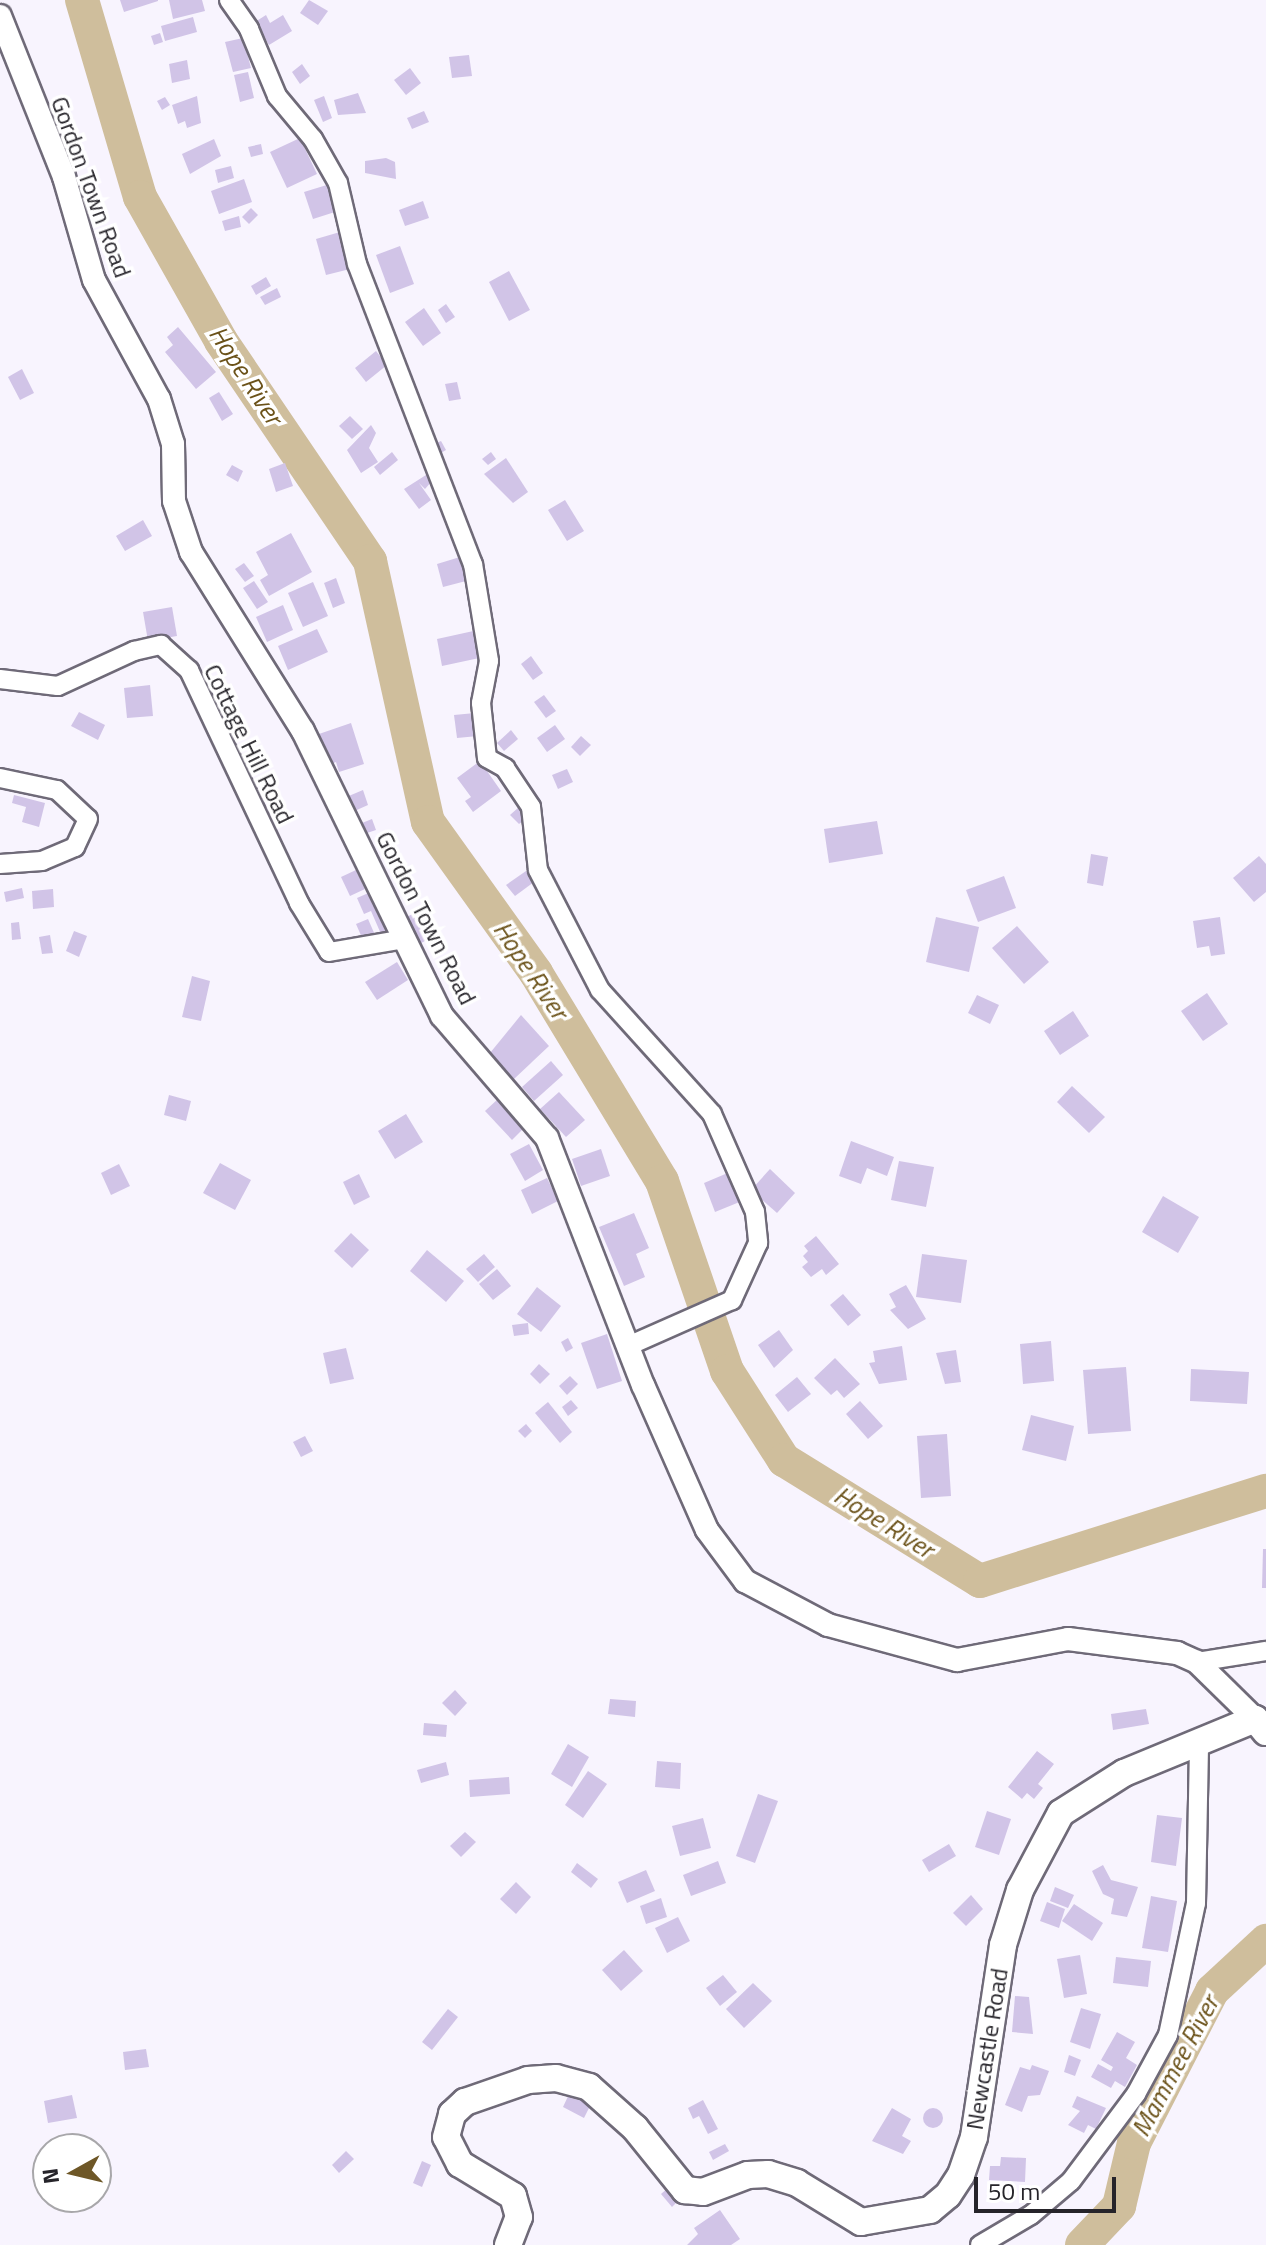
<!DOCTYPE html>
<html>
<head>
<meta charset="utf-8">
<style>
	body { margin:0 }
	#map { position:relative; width:1266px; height:2245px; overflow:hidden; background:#f8f4fe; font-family:"Titillium Web",sans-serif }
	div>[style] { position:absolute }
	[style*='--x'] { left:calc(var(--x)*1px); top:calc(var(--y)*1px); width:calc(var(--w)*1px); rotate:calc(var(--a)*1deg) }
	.river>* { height:34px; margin:-17px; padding:0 17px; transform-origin:17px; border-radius:17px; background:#cfbe9c }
	.building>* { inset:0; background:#d1c4e7 }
	.round { border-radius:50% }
	.roads { filter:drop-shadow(2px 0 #6f6a78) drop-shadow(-2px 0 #6f6a78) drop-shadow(0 2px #6f6a78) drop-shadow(0 -2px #6f6a78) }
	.minor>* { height:18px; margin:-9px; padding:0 9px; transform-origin:9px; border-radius:9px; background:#fff }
	.tertiary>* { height:22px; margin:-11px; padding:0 11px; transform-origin:11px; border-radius:11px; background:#fff }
	.secondary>* { height:26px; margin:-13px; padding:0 13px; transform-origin:13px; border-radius:13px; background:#fff }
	span { translate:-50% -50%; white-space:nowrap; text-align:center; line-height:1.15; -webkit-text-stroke:7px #fff; paint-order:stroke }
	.street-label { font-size:24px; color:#26242a }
	.water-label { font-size:26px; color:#6b5219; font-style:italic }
	.north { position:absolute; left:32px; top:2133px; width:80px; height:80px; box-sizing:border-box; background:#fff; border:2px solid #a8a7aa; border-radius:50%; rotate:262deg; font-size:22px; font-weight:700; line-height:32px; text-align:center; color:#26242a }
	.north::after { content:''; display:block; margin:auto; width:28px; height:36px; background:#6e5727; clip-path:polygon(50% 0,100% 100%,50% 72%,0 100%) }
	.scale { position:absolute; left:974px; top:2177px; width:142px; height:36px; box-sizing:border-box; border:4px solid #26242a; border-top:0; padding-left:10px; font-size:24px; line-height:28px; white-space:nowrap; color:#26242a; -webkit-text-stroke:6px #fff; paint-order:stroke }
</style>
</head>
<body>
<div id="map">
	<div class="river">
		<div style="--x:82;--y:0;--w:205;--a:73.6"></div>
		<div style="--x:140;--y:197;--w:165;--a:60.6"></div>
		<div style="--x:221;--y:341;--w:266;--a:55.9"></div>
		<div style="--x:370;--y:561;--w:267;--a:77.5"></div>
		<div style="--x:428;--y:822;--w:186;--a:54.4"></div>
		<div style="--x:536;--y:973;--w:243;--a:58.8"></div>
		<div style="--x:662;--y:1181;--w:201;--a:71.1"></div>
		<div style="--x:727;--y:1371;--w:106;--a:57.4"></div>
		<div style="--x:784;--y:1460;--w:230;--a:31.7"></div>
		<div style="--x:980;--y:1581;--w:300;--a:-17.5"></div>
		<div style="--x:1082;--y:2245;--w:54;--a:-46.5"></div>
		<div style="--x:1119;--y:2206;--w:65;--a:-76.6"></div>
		<div style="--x:1134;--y:2143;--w:171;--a:-62.8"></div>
		<div style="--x:1212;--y:1991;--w:74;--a:-42.8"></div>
	</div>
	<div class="building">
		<div style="clip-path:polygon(120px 0,158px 0,158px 1px,124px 12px)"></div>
		<div style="clip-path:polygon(169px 0,202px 0,205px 11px,173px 19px)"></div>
		<div style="clip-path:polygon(309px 0,328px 11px,318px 25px,300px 13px)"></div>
		<div style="clip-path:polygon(266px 15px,270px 23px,283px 15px,292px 31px,269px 45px,255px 22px)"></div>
		<div style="clip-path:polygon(193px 17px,197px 32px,165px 41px,161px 26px)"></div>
		<div style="clip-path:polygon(160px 33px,163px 42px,154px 45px,151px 36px)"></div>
		<div style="clip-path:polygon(243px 38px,251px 68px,233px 72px,225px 42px)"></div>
		<div style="clip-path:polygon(469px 55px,472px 76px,452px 78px,449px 57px)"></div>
		<div style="clip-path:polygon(187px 60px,190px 79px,172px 83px,169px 64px)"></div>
		<div style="clip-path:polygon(302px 64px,310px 76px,300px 84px,292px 72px)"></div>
		<div style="clip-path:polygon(410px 68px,421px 83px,406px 95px,394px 80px)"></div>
		<div style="clip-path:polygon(248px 72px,254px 98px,240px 102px,234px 75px)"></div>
		<div style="clip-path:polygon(358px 93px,366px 113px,338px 115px,334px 100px)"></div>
		<div style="clip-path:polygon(197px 96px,201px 123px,187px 128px,185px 121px,178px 124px,172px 105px)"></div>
		<div style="clip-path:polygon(324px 96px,332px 118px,323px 122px,314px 100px)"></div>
		<div style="clip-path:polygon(165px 97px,170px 105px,162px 110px,157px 101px)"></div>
		<div style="clip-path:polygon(424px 111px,429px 122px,412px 129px,407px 118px)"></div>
		<div style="clip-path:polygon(300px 138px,317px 174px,287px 188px,270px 152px)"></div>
		<div style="clip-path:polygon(214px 139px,221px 156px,190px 174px,182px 154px)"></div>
		<div style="clip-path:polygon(261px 144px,263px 154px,251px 157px,248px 147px)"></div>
		<div style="clip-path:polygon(386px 158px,395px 162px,396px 179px,365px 173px,365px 161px)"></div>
		<div style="clip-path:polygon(231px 166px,234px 178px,218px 183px,215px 170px)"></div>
		<div style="clip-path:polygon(244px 179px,252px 202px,219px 214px,211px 191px)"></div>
		<div style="clip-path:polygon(330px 184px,338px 211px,313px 219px,304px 192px)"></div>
		<div style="clip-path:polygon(423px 201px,429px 218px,405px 226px,399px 210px)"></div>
		<div style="clip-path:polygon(251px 208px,258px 215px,249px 224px,242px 217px)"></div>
		<div style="clip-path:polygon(239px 216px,241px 227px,225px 231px,222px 221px)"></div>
		<div style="clip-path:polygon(340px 232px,350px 269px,326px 275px,316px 239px)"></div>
		<div style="clip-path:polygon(400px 246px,414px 284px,390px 293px,376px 255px)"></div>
		<div style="clip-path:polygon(509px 271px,530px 310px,509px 321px,489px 282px)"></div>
		<div style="clip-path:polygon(266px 277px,271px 286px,256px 295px,251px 286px)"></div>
		<div style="clip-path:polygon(277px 288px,281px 297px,265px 305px,260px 297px)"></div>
		<div style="clip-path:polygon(446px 304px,455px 317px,446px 323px,438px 310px)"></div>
		<div style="clip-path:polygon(424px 308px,441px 333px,423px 346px,405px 322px)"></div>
		<div style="clip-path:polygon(178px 327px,216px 372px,196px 389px,165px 352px,173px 345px,167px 337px)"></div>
		<div style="clip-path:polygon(376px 351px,387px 365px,366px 382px,355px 368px)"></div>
		<div style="clip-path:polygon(22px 369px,34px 393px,20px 400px,8px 377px)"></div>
		<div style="clip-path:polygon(457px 382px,461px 399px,449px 401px,445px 384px)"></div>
		<div style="clip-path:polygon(219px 392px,233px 414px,222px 421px,209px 398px)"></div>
		<div style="clip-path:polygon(350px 416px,363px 429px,352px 439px,339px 426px)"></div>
		<div style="clip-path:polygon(371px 425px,376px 433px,369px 448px,378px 462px,361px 473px,347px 450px)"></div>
		<div style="clip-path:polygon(441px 441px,446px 450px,439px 454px,434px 444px)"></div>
		<div style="clip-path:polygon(392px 452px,398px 460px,380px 475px,374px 467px)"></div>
		<div style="clip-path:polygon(491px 452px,496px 459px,488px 465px,482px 459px)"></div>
		<div style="clip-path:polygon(506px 458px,528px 492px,513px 503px,484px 474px)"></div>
		<div style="clip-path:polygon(285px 463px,293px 486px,276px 492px,269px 469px)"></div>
		<div style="clip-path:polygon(232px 465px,243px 471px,238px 482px,226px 475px)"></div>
		<div style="clip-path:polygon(426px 475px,432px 481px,425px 489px,419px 483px,431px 500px,419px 509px,404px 489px)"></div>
		<div style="clip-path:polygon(565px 500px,584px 531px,567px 541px,548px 510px)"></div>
		<div style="clip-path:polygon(143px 520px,152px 536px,125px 551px,116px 536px)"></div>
		<div style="clip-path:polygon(291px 533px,312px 572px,269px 596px,260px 580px,268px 575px,256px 552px)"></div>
		<div style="clip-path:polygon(460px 557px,466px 581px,443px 587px,437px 564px)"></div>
		<div style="clip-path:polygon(244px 563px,254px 576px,245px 582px,235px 569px)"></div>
		<div style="clip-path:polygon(336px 578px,345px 603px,333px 608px,324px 583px)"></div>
		<div style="clip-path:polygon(254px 581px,268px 602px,257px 609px,243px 588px)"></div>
		<div style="clip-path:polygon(313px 582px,328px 616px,303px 627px,288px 593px)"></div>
		<div style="clip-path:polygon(283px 605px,293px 630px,267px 642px,256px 617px)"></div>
		<div style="clip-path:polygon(172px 607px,177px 636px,148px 641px,143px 612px)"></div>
		<div style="clip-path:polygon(317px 629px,328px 652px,288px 670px,278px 646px)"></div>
		<div style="clip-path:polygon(478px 630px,484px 657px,442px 666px,437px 639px)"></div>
		<div style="clip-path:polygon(531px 656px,543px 673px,533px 680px,521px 664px)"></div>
		<div style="clip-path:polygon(150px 685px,153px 716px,127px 718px,124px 688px)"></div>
		<div style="clip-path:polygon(544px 695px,556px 711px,546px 718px,534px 702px)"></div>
		<div style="clip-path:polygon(79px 712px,105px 725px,98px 740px,71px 726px)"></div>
		<div style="clip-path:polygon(475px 713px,478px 736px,457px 738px,454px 715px)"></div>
		<div style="clip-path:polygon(351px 723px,364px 764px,339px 772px,336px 762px,326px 766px,316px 735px)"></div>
		<div style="clip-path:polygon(555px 725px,565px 739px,547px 752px,537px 738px)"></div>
		<div style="clip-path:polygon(511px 730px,518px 739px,504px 751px,497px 743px)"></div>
		<div style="clip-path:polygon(581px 736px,591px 745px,580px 756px,571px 747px)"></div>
		<div style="clip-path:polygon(480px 761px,501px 791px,473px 812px,465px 801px,471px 797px,457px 778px)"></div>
		<div style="clip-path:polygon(567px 769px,573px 782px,558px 789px,552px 775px)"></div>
		<div style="clip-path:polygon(363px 790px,368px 805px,350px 813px,344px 798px)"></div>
		<div style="clip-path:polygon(14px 795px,45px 803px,39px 827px,22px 822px,26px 807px,12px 803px)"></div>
		<div style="clip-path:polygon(519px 807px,528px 817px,519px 824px,510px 815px)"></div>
		<div style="clip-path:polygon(372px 819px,376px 830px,361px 835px,357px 825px)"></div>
		<div style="clip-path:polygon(877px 821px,883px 854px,829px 863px,824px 829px)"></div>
		<div style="clip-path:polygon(1091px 854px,1108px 857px,1103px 886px,1087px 883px)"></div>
		<div style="clip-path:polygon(1259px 856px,1266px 864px,1266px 892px,1254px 902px,1233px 878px)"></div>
		<div style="clip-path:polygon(356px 870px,365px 889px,350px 896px,341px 877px)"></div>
		<div style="clip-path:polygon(526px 871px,534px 882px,515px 896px,506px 885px)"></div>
		<div style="clip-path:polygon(1004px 876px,1016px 908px,978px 922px,966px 890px)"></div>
		<div style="clip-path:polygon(22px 888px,24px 898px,6px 902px,4px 892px)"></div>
		<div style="clip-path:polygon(53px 889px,54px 907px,33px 909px,32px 891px)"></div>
		<div style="clip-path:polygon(373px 891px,389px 931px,381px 934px,371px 911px,364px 914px,357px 898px)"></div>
		<div style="clip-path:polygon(424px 908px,437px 935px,417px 945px,403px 919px)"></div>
		<div style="clip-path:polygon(936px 917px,979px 927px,969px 972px,926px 962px)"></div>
		<div style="clip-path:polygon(1220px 917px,1225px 954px,1211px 956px,1209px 946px,1197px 948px,1193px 921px)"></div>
		<div style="clip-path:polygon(368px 919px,375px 935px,363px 940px,356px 924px)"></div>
		<div style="clip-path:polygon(19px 922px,21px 939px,12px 940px,11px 923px)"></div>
		<div style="clip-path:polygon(1017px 926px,1049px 962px,1024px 984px,992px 948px)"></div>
		<div style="clip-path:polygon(74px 931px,87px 936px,79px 957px,66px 951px)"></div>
		<div style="clip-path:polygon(50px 935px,53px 953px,42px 954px,39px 937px)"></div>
		<div style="clip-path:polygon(397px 962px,408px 980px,377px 1000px,365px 982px)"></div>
		<div style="clip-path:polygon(192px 976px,210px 981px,201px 1021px,182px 1017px)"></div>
		<div style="clip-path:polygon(1207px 993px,1228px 1024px,1203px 1041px,1181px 1011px)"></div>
		<div style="clip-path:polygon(977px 995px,999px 1005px,990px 1024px,968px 1013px)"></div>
		<div style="clip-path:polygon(1073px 1011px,1089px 1036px,1060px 1055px,1044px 1031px)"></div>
		<div style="clip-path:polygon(521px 1015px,549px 1046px,514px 1079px,490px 1053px)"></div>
		<div style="clip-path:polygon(551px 1061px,563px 1075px,534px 1101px,522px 1087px)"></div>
		<div style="clip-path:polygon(1072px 1086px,1105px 1117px,1089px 1133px,1057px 1102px)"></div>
		<div style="clip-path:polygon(559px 1092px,585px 1120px,566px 1137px,540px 1109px)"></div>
		<div style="clip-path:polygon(169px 1095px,191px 1101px,186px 1121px,164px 1115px)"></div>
		<div style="clip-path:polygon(499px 1098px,525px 1127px,512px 1140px,485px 1111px)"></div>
		<div style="clip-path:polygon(406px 1114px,423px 1142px,395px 1159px,378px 1131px)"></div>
		<div style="clip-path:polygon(851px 1141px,894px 1157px,887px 1176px,867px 1168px,861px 1184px,839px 1176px)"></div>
		<div style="clip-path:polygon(529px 1144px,543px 1170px,525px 1181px,510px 1154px)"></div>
		<div style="clip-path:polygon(601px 1149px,610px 1176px,581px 1186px,572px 1159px)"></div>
		<div style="clip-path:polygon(899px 1161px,934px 1167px,926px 1207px,891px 1200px)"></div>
		<div style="clip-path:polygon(220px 1163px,251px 1180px,235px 1210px,203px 1193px)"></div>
		<div style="clip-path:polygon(119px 1164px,130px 1186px,111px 1195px,101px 1173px)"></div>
		<div style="clip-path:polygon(770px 1169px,795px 1193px,777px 1213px,751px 1190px)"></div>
		<div style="clip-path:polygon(730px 1172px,742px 1201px,715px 1212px,704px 1183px)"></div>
		<div style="clip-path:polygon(359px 1174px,370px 1197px,354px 1205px,343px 1182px)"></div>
		<div style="clip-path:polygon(547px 1178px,558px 1201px,532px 1214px,521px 1190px)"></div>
		<div style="clip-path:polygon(1163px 1196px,1199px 1217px,1178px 1253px,1142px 1232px)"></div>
		<div style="clip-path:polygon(634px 1213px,649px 1248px,636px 1254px,645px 1277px,624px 1286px,599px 1227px)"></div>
		<div style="clip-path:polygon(351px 1233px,369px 1250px,352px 1268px,334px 1251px)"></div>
		<div style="clip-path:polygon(816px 1236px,839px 1264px,826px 1275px,822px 1269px,811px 1277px,802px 1267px,808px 1262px,803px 1256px,808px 1251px,804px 1246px)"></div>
		<div style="clip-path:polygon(427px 1250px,464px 1281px,446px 1302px,410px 1271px)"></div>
		<div style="clip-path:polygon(484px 1254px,495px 1267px,478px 1282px,466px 1269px)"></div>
		<div style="clip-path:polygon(922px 1254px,967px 1260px,961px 1303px,916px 1297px)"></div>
		<div style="clip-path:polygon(497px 1269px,511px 1286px,493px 1300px,479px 1284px)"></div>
		<div style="clip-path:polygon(906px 1285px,926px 1319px,908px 1329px,890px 1310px,896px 1307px,889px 1294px)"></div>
		<div style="clip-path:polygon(537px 1287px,561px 1306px,541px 1332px,517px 1314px)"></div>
		<div style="clip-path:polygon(843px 1294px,861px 1315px,848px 1326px,830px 1305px)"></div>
		<div style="clip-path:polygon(528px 1323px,529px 1334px,514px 1336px,512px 1325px)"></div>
		<div style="clip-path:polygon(779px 1330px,793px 1350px,774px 1368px,758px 1345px)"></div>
		<div style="clip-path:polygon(607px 1334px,622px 1381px,597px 1389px,581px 1343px)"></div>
		<div style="clip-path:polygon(568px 1338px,573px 1348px,566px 1352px,561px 1342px)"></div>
		<div style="clip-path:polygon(1051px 1341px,1054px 1381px,1023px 1384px,1020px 1344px)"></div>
		<div style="clip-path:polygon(902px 1346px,907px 1380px,879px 1384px,869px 1363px,875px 1362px,873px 1351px)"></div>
		<div style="clip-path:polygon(346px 1348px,354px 1379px,330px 1384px,323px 1353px)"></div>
		<div style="clip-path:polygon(956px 1350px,961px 1382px,945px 1384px,936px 1353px)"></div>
		<div style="clip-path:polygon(835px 1358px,860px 1384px,844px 1398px,837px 1390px,831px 1395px,814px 1378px)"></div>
		<div style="clip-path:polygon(539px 1364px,550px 1374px,540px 1384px,530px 1374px)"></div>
		<div style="clip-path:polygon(1126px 1367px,1131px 1431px,1088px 1434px,1083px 1370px)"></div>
		<div style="clip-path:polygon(1191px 1369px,1249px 1372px,1247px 1404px,1190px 1401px)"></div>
		<div style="clip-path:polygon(570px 1376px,578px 1384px,567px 1395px,559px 1386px)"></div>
		<div style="clip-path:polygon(797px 1377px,811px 1394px,788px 1412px,775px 1395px)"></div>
		<div style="clip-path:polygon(571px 1400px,578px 1408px,568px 1416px,562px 1407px)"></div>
		<div style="clip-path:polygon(860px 1401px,883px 1426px,868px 1439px,846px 1414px)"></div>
		<div style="clip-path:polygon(548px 1402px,572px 1432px,560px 1443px,535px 1413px)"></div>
		<div style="clip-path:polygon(1031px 1415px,1074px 1426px,1066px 1461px,1022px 1450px)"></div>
		<div style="clip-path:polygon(526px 1424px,532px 1431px,525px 1438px,518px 1431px)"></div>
		<div style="clip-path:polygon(947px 1434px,951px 1496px,921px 1498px,917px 1436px)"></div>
		<div style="clip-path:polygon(305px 1436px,313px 1451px,301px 1457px,293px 1442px)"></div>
		<div style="clip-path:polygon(1263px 1549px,1266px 1549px,1266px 1588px,1262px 1588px)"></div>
		<div style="clip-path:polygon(455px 1690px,467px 1703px,455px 1716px,442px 1703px)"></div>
		<div style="clip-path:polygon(610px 1699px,636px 1701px,635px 1717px,608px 1714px)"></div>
		<div style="clip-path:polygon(1146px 1709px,1149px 1724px,1113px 1730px,1111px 1714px)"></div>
		<div style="clip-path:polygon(424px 1723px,447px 1725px,446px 1737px,423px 1735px)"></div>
		<div style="clip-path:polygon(568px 1744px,589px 1757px,572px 1787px,551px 1774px)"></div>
		<div style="clip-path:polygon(1037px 1751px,1054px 1764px,1038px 1784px,1043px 1788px,1034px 1799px,1027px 1793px,1022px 1799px,1008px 1787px)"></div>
		<div style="clip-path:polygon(657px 1761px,681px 1763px,680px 1789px,655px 1787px)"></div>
		<div style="clip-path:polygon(446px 1762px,449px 1775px,421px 1783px,417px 1770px)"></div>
		<div style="clip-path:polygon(588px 1771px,607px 1784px,583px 1818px,565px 1805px)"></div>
		<div style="clip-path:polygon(509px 1777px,510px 1794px,470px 1797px,469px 1780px)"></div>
		<div style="clip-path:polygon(758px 1794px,778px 1801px,755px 1863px,736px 1856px)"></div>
		<div style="clip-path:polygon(987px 1811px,1011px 1819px,999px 1855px,975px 1847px)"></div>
		<div style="clip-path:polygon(1157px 1815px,1182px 1818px,1176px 1866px,1151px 1862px)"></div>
		<div style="clip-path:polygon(703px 1818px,711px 1848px,680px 1856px,672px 1826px)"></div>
		<div style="clip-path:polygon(465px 1832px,476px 1842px,461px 1857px,450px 1846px)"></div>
		<div style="clip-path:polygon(949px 1844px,956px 1856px,929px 1872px,922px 1860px)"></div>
		<div style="clip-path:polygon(718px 1861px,726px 1883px,691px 1896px,683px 1875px)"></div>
		<div style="clip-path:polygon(577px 1863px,598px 1879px,591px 1888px,571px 1872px)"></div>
		<div style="clip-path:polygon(1103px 1865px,1111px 1880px,1138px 1887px,1127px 1917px,1111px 1914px,1114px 1899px,1103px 1894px,1092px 1871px)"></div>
		<div style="clip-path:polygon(646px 1870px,655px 1891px,627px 1903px,618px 1882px)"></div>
		<div style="clip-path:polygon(516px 1882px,531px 1897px,516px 1914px,500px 1899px)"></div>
		<div style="clip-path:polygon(1055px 1887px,1074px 1895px,1068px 1908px,1050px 1901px)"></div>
		<div style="clip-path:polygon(971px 1895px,983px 1909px,966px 1926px,953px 1913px)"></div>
		<div style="clip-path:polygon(1151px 1896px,1177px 1901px,1168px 1952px,1142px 1948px)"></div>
		<div style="clip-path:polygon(661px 1898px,667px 1917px,646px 1924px,640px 1906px)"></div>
		<div style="clip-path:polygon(1047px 1902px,1065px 1909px,1059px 1928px,1040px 1921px)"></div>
		<div style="clip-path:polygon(1074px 1904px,1103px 1923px,1092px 1941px,1062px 1921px)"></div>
		<div style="clip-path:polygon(678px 1917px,690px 1941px,667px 1953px,655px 1928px)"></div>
		<div style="clip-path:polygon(624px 1950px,643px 1971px,621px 1991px,602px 1970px)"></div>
		<div style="clip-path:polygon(1080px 1955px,1087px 1994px,1064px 1998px,1057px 1959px)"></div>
		<div style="clip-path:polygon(1116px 1957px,1151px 1961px,1148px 1987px,1113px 1983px)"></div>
		<div style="clip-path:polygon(723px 1975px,737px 1992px,720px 2006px,706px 1988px)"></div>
		<div style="clip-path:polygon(753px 1983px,772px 2001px,744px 2028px,726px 2009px)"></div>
		<div style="clip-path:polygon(1015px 1996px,1029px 1997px,1033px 2034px,1012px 2032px)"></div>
		<div style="clip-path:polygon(1081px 2008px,1101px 2014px,1090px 2049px,1070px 2042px)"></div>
		<div style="clip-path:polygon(448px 2009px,458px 2017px,432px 2050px,422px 2042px)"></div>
		<div style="clip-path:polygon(1117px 2032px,1135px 2042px,1126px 2058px,1137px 2065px,1125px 2087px,1115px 2081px,1111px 2088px,1091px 2077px,1098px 2064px,1111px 2071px,1113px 2067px,1101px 2060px)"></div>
		<div style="clip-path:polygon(146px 2049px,149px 2067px,125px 2070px,123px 2052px)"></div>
		<div style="clip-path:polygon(1069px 2055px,1081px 2060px,1075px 2076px,1064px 2072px)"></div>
		<div style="clip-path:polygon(1032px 2065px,1049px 2071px,1040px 2095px,1028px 2096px,1022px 2112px,1005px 2105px,1020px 2067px,1030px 2070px)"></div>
		<div style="clip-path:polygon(570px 2092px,592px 2102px,584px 2118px,563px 2107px)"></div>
		<div style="clip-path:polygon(72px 2095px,77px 2118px,48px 2123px,44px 2101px)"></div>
		<div style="clip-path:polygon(1077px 2096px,1106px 2108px,1096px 2129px,1088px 2125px,1084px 2133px,1068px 2125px,1080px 2111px,1072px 2107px)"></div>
		<div style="clip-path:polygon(703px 2100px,718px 2129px,708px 2134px,699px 2116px,693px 2119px,688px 2108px)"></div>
		<div style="clip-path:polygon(892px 2108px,911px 2119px,902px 2136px,911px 2141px,903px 2154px,872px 2141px)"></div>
		<div class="round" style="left:923px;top:2108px;width:20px;height:20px"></div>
		<div style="clip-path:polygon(725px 2144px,729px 2151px,713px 2160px,709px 2152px)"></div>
		<div style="clip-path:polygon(346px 2151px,354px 2159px,339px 2173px,332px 2165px)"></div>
		<div style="clip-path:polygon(1001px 2157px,1026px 2158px,1025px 2182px,989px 2180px,990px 2166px,1000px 2166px)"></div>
		<div style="clip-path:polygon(422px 2161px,431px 2165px,422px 2187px,413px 2183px)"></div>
		<div style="clip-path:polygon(669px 2187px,680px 2199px,672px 2207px,661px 2194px)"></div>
		<div style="clip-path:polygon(720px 2210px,740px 2239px,731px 2245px,687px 2245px,698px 2234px,694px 2228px)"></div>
	</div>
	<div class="roads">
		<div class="minor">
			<div style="--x:229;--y:0;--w:35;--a:55"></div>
			<div style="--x:249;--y:29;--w:73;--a:67.3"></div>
			<div style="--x:277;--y:96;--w:56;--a:50.1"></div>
			<div style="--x:313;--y:139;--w:51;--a:60.4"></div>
			<div style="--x:338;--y:183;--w:83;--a:76.8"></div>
			<div style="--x:357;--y:264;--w:322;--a:68.9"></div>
			<div style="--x:473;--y:564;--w:98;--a:80.6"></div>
			<div style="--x:489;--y:661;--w:43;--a:100.8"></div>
			<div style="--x:481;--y:703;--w:55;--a:83.8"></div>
			<div style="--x:487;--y:758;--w:21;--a:29"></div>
			<div style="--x:505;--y:768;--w:47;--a:56.3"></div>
			<div style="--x:531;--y:807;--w:63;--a:83.7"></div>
			<div style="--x:538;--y:870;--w:135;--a:62.7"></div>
			<div style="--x:600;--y:990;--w:167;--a:47.9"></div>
			<div style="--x:712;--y:1114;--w:107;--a:66.3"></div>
			<div style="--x:755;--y:1212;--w:31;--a:84"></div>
			<div style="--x:758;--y:1243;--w:63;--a:114.5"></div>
			<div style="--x:732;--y:1300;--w:114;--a:156.1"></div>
			<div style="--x:0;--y:679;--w:58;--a:6.9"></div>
			<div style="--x:58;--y:686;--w:84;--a:-24.7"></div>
			<div style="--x:134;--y:651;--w:28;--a:-13"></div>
			<div style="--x:161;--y:645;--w:38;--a:42"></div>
			<div style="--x:189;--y:670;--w:258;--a:64.7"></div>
			<div style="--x:299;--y:903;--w:57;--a:58.5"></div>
			<div style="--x:329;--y:952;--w:76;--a:-9.8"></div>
			<div style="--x:0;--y:778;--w:58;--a:11.9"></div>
			<div style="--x:57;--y:790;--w:42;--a:43.1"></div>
			<div style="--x:88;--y:819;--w:31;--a:115"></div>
			<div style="--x:75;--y:847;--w:36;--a:157"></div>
			<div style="--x:42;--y:861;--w:42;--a:175.9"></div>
			<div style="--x:1197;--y:1662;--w:70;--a:-9.1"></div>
			<div style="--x:980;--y:2245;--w:59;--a:-30.5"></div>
			<div style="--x:1031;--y:2215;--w:52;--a:-40.4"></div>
			<div style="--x:1071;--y:2181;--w:109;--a:-53.2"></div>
			<div style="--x:1136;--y:2094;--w:67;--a:-61.5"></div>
			<div style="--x:1168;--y:2035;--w:135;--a:-78"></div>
			<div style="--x:1196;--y:1903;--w:160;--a:-88.9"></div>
		</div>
		<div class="tertiary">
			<div style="--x:0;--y:16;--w:173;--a:68.3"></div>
			<div style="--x:64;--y:177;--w:107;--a:73.8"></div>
			<div style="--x:94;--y:280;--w:136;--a:61.4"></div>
			<div style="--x:159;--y:399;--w:47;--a:72.7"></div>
			<div style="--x:173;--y:444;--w:57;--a:89"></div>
			<div style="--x:174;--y:501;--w:54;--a:71.6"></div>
			<div style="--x:191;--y:552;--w:211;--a:58"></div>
			<div style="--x:303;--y:731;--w:317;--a:64"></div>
			<div style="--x:442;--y:1016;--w:161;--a:49.3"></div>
			<div style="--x:547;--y:1138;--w:265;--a:68.8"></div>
			<div style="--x:643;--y:1385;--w:158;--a:66.2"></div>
			<div style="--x:707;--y:1530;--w:64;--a:53.3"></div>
			<div style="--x:745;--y:1581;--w:94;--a:27.9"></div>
			<div style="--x:828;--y:1625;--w:134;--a:15.2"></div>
			<div style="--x:957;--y:1660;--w:113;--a:-10.7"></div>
			<div style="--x:1068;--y:1639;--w:110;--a:7.3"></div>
			<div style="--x:1177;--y:1653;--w:22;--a:24"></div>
			<div style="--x:1197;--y:1662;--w:81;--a:44.5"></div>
		</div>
		<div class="secondary">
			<div style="--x:508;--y:2245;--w:30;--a:-69"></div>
			<div style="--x:519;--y:2217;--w:22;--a:-106"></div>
			<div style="--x:513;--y:2196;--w:62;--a:-148.9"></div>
			<div style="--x:460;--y:2164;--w:30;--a:-117"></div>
			<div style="--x:446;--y:2137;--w:24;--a:-75"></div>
			<div style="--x:452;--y:2114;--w:18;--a:-43"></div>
			<div style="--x:465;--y:2102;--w:67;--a:-19.2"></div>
			<div style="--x:528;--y:2080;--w:28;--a:-4"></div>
			<div style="--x:556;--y:2078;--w:34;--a:15"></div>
			<div style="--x:589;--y:2087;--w:62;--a:41.7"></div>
			<div style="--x:635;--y:2128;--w:80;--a:51.1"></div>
			<div style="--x:685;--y:2190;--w:18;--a:6"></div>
			<div style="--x:703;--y:2192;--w:48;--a:-20.7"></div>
			<div style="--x:748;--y:2175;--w:20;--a:-3"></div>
			<div style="--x:768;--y:2174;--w:30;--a:17"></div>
			<div style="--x:797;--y:2183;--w:75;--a:31.4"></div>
			<div style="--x:861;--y:2222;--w:70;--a:-9.9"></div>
			<div style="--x:930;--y:2210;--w:23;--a:-40"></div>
			<div style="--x:948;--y:2195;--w:24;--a:-57"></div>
			<div style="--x:961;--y:2175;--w:40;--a:-71.1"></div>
			<div style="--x:974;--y:2137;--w:194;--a:-81.4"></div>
			<div style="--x:1003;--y:1945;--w:58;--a:-72.8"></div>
			<div style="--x:1020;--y:1890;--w:87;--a:-62"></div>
			<div style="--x:1061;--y:1813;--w:75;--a:-32.4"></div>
			<div style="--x:1124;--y:1773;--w:142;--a:-22.4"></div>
			<div style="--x:1255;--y:1719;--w:17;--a:50"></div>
		</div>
	</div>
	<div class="street-label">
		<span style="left:91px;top:187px;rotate:70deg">Gordon Town Road</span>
		<span style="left:249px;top:744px;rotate:64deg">Cottage Hill Road</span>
		<span style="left:426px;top:918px;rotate:63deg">Gordon Town Road</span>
		<span style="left:987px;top:2049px;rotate:-81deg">Newcastle Road</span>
	</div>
	<div class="water-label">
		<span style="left:246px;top:375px;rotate:57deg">Hope River</span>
		<span style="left:531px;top:970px;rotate:56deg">Hope River</span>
		<span style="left:884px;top:1522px;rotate:32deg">Hope River</span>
		<span style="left:1175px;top:2066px;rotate:-62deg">Mammee River</span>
	</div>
	<div class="north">N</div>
	<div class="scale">50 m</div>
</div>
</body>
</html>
